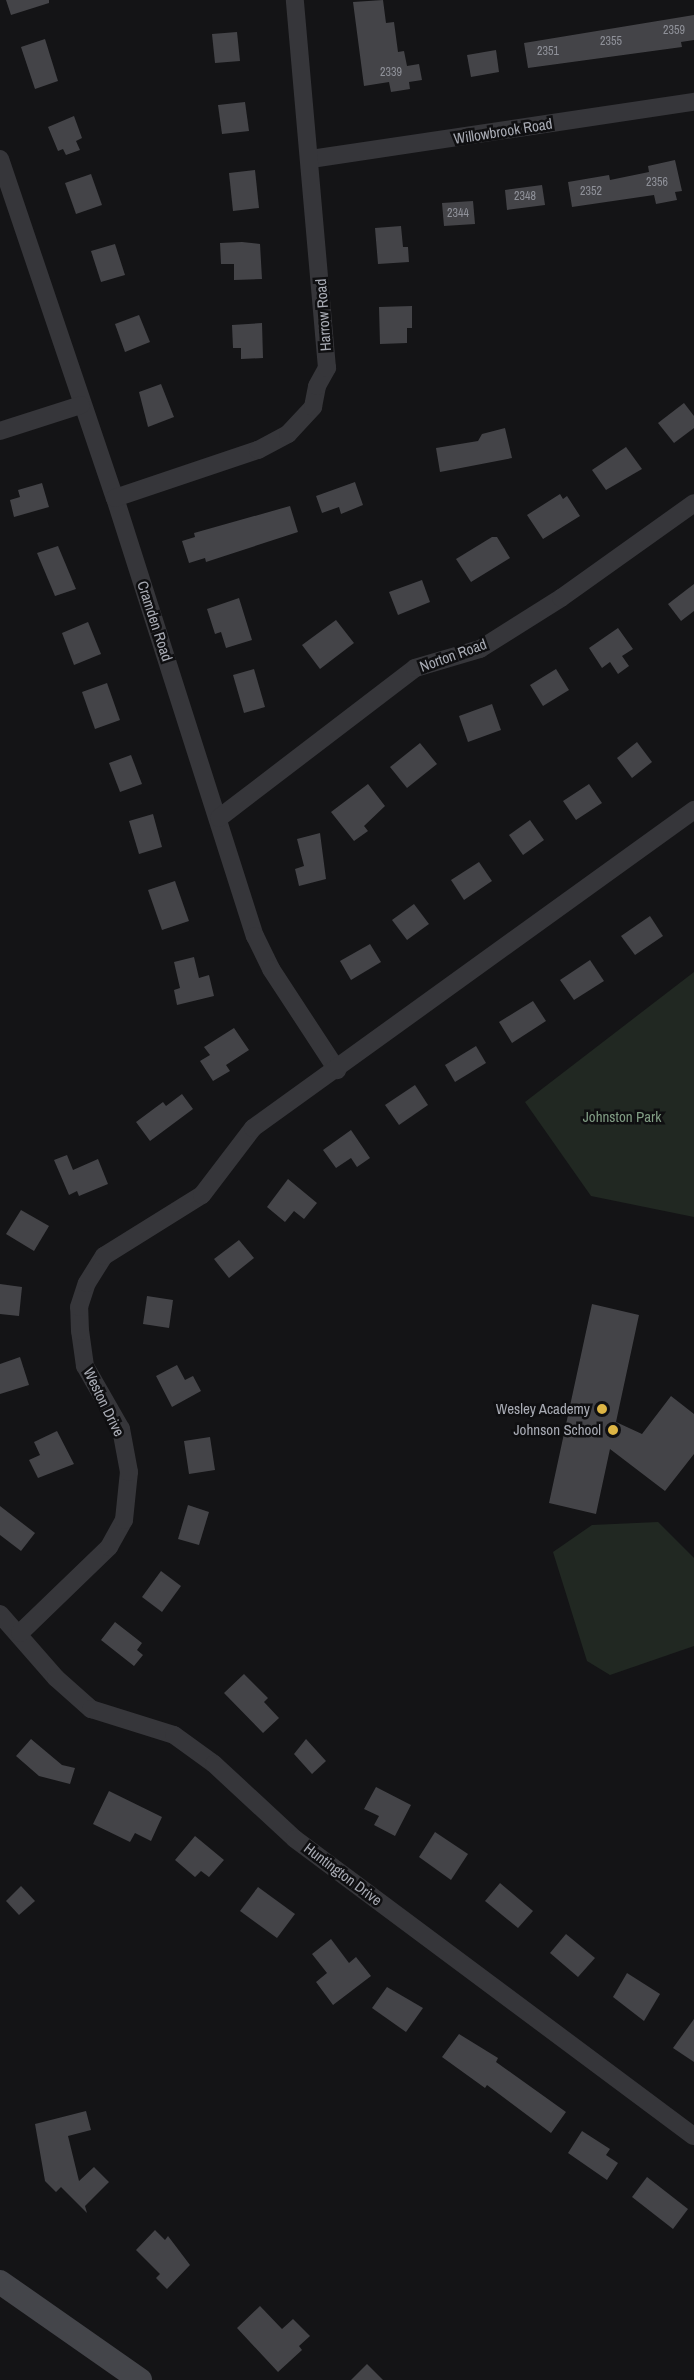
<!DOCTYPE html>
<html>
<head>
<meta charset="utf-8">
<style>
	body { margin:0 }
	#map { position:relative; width:694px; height:2380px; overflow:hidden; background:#141416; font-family:"Archivo Narrow",sans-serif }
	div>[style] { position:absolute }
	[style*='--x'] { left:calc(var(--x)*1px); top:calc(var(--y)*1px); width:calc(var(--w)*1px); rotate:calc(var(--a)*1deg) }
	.green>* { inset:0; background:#212822 }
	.building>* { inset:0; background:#444448 }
	.street>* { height:18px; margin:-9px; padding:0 9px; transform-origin:9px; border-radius:9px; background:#36363a }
	.secondary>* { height:24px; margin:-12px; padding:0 12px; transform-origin:12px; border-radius:12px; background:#44454a }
	.dots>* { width:16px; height:16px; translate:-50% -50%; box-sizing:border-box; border:3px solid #0f0f11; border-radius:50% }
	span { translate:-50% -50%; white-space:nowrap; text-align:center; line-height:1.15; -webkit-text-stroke:5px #0f0f11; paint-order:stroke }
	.number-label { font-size:12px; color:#8f9199 }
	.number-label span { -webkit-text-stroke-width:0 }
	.street-label { font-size:15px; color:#a8abb4 }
	.park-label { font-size:15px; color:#819d84 }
	.poi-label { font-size:15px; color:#a8abb4 }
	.right { translate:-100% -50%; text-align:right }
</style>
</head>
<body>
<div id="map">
	<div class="green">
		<div style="clip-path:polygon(694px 972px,694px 1217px,591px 1196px,525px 1102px)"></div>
		<div style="clip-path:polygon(658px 1522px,694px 1558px,694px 1646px,610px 1675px,587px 1661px,553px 1552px,592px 1525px)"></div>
	</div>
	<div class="building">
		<div style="clip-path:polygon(6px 0,49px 0,49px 3px,11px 15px)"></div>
		<div style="clip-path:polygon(383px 0,386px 23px,394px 22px,398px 52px,404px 51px,407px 66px,419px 64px,422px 80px,409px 82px,410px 89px,391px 92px,389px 82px,364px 86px,353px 2px)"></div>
		<div style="clip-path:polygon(694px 15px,694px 40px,681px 42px,682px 47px,528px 68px,524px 43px)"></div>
		<div style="clip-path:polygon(237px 32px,240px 61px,215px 63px,212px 34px)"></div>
		<div style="clip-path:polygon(45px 39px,58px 81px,35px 89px,21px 47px)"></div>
		<div style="clip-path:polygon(496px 50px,499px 72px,471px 77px,467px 55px)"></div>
		<div style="clip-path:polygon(245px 102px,249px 131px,222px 134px,218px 105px)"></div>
		<div style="clip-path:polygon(74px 116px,82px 138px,76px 141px,80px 150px,66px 155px,63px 149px,58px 151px,48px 127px)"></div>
		<div style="clip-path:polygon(675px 160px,682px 191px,675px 192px,677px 200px,656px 204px,654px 195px,572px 207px,568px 182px,609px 175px,610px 180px,649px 172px,648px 166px)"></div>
		<div style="clip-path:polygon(255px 170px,259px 208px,233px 211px,229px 173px)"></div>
		<div style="clip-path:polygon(91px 174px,102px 205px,76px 214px,65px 183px)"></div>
		<div style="clip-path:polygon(542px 185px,545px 205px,507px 210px,505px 190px)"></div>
		<div style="clip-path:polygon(473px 201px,475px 224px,444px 226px,442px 203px)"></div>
		<div style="clip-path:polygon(401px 226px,403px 247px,408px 247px,409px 262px,378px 264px,375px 228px)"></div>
		<div style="clip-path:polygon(242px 242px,260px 244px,262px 279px,234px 280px,234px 264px,221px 264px,220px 243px)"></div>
		<div style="clip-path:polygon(115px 244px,125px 275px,101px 282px,91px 251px)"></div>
		<div style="clip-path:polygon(412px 306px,412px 328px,407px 328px,407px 343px,380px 344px,379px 307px)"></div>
		<div style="clip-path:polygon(139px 315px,150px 342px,125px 352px,115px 324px)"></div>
		<div style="clip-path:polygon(262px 323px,263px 358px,241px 359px,241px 348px,233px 348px,232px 325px)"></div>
		<div style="clip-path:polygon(161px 384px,174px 417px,148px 427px,139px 392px)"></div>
		<div style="clip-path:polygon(684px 403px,694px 416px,694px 428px,674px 443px,658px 423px)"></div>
		<div style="clip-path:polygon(505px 428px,512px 458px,440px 472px,436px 448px,478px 441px,482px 434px)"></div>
		<div style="clip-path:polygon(626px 447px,642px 469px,606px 490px,592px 470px)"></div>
		<div style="clip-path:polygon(355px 482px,363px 505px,341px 514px,339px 507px,322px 513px,316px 496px)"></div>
		<div style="clip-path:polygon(42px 483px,49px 507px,14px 517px,10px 500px,20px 497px,18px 490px)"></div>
		<div style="clip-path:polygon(560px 494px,563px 499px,567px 496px,580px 516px,543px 539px,527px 515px)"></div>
		<div style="clip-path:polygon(290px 506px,298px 532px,206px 562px,205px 558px,189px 563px,182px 541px,195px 537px,194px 533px)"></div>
		<div style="clip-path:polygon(492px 537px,497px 537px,510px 558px,471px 582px,456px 559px)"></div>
		<div style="clip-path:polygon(58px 546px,76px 589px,55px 596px,37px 553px)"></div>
		<div style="clip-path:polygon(422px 580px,430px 602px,398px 615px,389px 592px)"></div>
		<div style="clip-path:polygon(694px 584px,694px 611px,681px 621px,668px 604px)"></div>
		<div style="clip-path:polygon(239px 598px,252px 640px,226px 648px,221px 632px,215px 634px,207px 609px)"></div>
		<div style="clip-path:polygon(336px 620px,354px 643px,320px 669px,302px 645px)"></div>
		<div style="clip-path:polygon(88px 622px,101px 654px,74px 665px,62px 633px)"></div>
		<div style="clip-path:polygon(618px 628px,633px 649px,622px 656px,629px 666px,618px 674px,610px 662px,602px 668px,589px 648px)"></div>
		<div style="clip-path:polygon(254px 669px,265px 707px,244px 713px,233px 675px)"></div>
		<div style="clip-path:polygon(556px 669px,569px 690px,543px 706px,530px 685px)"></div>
		<div style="clip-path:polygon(107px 683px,120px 720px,95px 729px,82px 692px)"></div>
		<div style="clip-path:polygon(492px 704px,501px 730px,468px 742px,459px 716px)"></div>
		<div style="clip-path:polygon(637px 742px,652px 762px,632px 778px,617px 758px)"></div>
		<div style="clip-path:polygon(420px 743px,437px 764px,407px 788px,390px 767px)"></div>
		<div style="clip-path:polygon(131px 755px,142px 784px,120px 792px,109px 763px)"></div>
		<div style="clip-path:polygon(368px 784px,385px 806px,364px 826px,368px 831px,354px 841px,331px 812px)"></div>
		<div style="clip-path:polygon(589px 784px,602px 803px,576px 820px,563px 801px)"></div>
		<div style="clip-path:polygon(153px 814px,162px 847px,139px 854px,129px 821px)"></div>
		<div style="clip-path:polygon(530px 820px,544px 840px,523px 855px,509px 835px)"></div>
		<div style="clip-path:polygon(320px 833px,326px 879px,299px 886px,295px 869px,304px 866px,297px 839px)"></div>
		<div style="clip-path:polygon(479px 862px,492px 881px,464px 900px,451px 880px)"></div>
		<div style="clip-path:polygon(175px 881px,189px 921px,162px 930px,148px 890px)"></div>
		<div style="clip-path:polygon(414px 904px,429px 924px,407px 940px,392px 920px)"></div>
		<div style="clip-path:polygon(650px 916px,663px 936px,635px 955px,621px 936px)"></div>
		<div style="clip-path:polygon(370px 944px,381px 962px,351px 980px,340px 961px)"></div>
		<div style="clip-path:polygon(194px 957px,199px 978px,209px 975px,214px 996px,177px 1005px,174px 990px,180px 988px,174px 962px)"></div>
		<div style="clip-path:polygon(590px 960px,604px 981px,574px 1000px,560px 980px)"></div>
		<div style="clip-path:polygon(533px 1001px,546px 1021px,512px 1043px,499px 1022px)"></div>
		<div style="clip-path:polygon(234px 1028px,249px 1050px,226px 1065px,230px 1071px,213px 1081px,200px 1061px,210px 1055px,204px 1047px)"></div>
		<div style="clip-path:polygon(476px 1046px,486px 1063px,455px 1082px,445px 1065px)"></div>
		<div style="clip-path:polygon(415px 1085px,428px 1105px,399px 1125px,385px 1105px)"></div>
		<div style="clip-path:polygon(182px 1094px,193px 1109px,150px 1141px,136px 1122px,163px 1102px,166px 1106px)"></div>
		<div style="clip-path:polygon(351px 1130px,370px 1158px,357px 1167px,351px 1158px,336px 1168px,323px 1150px)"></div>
		<div style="clip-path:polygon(67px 1155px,73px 1170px,98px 1159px,108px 1184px,79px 1196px,77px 1191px,69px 1195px,54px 1160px)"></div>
		<div style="clip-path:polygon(288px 1179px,317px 1203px,304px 1219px,294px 1211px,285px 1222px,267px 1207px)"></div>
		<div style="clip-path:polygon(21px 1210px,49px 1226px,34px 1251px,6px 1234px)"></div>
		<div style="clip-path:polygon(239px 1240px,254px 1258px,229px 1278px,214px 1259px)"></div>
		<div style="clip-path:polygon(0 1284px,22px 1287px,19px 1316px,0 1314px)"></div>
		<div style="clip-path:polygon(147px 1296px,173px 1300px,169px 1328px,143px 1324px)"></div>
		<div style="clip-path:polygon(592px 1304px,639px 1315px,616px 1422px,642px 1434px,671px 1396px,694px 1414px,694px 1454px,665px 1491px,610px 1449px,596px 1514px,549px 1503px)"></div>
		<div style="clip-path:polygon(20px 1357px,29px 1385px,0 1394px,0 1364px)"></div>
		<div style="clip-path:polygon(177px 1365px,185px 1380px,193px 1376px,201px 1391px,172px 1407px,156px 1376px)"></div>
		<div style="clip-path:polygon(57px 1431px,74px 1464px,38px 1478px,29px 1460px,40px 1455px,34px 1442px)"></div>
		<div style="clip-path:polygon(210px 1437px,215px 1470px,189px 1474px,184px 1441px)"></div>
		<div style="clip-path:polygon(188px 1505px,209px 1512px,199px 1545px,178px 1539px)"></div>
		<div style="clip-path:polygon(0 1506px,35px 1533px,21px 1551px,0 1535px)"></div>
		<div style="clip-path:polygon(161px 1571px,181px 1586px,162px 1612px,142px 1597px)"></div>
		<div style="clip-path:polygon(115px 1622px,142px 1643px,137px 1650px,143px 1655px,134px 1666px,101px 1640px)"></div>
		<div style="clip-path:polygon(244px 1674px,268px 1698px,264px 1702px,279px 1718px,263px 1733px,224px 1693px)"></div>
		<div style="clip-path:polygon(31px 1739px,62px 1765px,75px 1768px,70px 1784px,39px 1776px,16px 1756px)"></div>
		<div style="clip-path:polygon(306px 1739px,326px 1761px,312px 1774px,294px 1754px)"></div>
		<div style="clip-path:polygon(376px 1787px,411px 1805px,395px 1836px,374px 1825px,379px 1816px,364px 1809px)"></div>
		<div style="clip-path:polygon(109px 1791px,162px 1817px,151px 1841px,135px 1833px,130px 1842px,93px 1824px)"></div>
		<div style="clip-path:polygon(435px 1832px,468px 1854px,451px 1880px,419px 1857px)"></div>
		<div style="clip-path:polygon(195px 1836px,224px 1860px,209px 1877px,201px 1871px,195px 1877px,175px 1860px)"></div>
		<div style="clip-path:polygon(500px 1883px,533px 1911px,518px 1928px,485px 1901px)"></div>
		<div style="clip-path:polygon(21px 1886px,35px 1901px,19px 1915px,6px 1901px)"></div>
		<div style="clip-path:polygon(258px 1887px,295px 1914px,277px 1938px,240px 1911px)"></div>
		<div style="clip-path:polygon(566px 1934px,595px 1958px,578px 1977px,550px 1953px)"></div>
		<div style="clip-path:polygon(331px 1939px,349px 1963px,356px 1957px,371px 1976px,333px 2005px,316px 1982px,327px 1973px,312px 1954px)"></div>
		<div style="clip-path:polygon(627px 1973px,660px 1994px,644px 2021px,613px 1997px)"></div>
		<div style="clip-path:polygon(387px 1987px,423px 2008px,406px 2032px,372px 2008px)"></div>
		<div style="clip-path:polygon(694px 2019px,694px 2062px,673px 2048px)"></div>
		<div style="clip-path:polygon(459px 2034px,498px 2058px,496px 2062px,566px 2112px,551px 2133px,487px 2085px,485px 2088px,442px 2057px)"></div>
		<div style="clip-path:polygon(86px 2111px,91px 2130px,68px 2136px,79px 2181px,94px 2167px,109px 2182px,85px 2206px,87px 2213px,61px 2187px,56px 2192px,45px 2181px,35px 2124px)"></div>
		<div style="clip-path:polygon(582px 2131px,610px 2149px,606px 2155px,618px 2163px,607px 2180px,568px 2153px)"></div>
		<div style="clip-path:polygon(647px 2177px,688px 2209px,673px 2229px,632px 2197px)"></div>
		<div style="clip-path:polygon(155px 2230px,165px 2240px,168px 2236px,190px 2265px,167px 2289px,156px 2278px,160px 2274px,136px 2250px)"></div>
		<div style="clip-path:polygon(260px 2306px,282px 2329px,293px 2319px,310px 2336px,299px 2346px,302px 2350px,278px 2372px,237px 2328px)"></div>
		<div style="clip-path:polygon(367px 2364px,383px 2380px,351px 2380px)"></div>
	</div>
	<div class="street">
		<div style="--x:0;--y:159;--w:358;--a:71.3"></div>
		<div style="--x:115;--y:498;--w:460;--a:72.3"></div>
		<div style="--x:255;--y:936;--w:37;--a:64"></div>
		<div style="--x:271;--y:969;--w:121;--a:56.8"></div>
		<div style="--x:311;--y:159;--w:387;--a:-8.5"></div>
		<div style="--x:0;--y:431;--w:85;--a:-17.8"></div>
		<div style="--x:115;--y:498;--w:151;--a:-18.6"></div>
		<div style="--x:258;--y:450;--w:34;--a:-28"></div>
		<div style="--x:288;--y:434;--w:37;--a:-47"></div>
		<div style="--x:313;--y:407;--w:21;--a:-79"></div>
		<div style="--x:317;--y:386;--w:21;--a:-61"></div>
		<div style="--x:327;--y:368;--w:369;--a:-95"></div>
		<div style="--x:219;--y:818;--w:247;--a:-37.4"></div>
		<div style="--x:415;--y:668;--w:68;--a:-16.3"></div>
		<div style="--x:480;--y:649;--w:96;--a:-32.2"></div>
		<div style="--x:561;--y:598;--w:163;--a:-35.5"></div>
		<div style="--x:0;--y:1614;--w:85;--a:48.8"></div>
		<div style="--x:56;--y:1678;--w:47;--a:41.5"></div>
		<div style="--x:91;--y:1709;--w:87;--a:17.4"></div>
		<div style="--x:174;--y:1735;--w:49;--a:35.9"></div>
		<div style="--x:214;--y:1764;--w:110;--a:42.8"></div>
		<div style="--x:295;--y:1839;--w:497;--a:36.7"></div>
		<div style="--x:20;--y:1633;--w:124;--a:-44"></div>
		<div style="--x:109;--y:1547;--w:31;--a:-61"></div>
		<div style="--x:124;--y:1520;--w:48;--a:-84.1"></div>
		<div style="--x:129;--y:1472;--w:44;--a:-100.5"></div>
		<div style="--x:121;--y:1429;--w:73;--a:-119.7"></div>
		<div style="--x:85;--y:1366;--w:35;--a:-98"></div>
		<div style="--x:80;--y:1331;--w:24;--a:-92"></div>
		<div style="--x:79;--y:1307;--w:25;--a:-72"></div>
		<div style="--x:87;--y:1283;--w:32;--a:-58"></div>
		<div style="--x:104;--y:1256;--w:115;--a:-31.9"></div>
		<div style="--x:202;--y:1195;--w:84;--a:-52.7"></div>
		<div style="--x:253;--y:1128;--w:544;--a:-35.79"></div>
	</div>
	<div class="secondary">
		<div style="--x:0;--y:2282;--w:171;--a:35"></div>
	</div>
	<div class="dots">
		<div style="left:602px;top:1409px;background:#ddb545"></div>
		<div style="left:613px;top:1430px;background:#ddb545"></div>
	</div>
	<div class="number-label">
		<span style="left:674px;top:31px">2359</span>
		<span style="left:611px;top:42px">2355</span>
		<span style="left:548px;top:52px">2351</span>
		<span style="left:391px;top:73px">2339</span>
		<span style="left:657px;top:183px">2356</span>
		<span style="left:591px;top:192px">2352</span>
		<span style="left:525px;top:197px">2348</span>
		<span style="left:458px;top:214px">2344</span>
	</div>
	<div class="street-label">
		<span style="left:503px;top:131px;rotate:-9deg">Willowbrook Road</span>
		<span style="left:323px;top:315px;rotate:-94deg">Harrow Road</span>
		<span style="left:155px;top:621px;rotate:72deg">Cramden Road</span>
		<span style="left:453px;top:655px;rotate:-20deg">Norton Road</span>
		<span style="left:104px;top:1402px;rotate:64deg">Weston Drive</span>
		<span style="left:343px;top:1874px;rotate:37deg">Huntington Drive</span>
	</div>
	<div class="park-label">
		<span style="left:622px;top:1117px">Johnston Park</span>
	</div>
	<div class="poi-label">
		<span class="right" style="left:590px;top:1409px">Wesley Academy</span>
		<span class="right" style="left:601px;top:1430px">Johnson School</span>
	</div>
</div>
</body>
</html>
